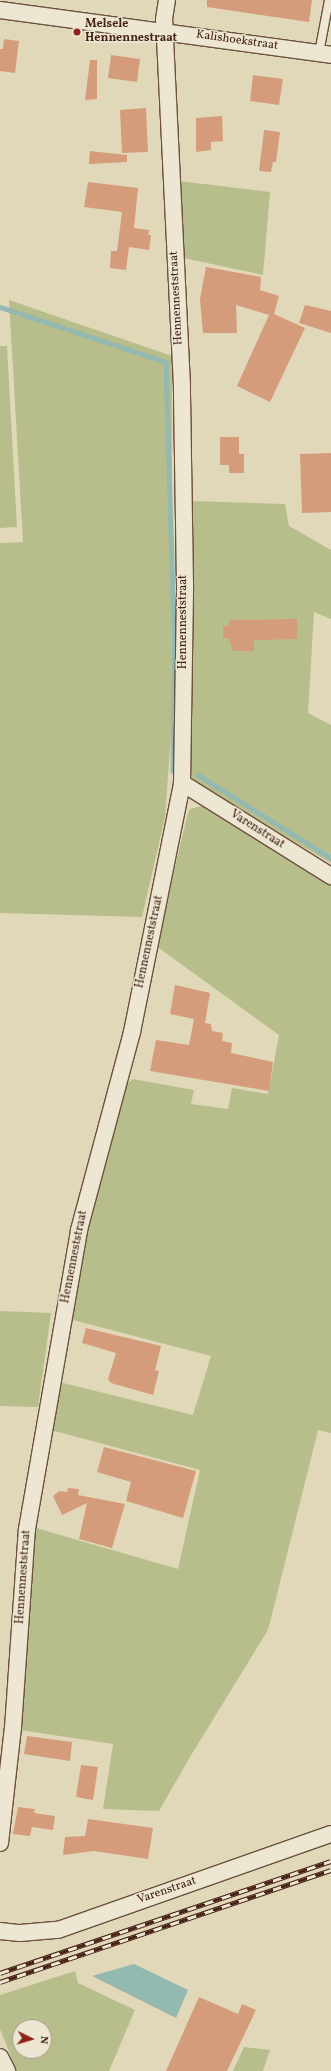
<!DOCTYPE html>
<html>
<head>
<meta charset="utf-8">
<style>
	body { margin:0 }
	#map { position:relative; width:331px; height:2071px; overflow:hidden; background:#e1d8ba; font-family:Vollkorn,serif }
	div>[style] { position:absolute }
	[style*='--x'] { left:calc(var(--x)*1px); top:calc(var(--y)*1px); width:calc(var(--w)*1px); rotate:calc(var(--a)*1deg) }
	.green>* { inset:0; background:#b8bd8c }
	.water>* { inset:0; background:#94b9b1 }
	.stream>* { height:4.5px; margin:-2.25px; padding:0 2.25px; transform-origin:2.25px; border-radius:2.25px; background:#94b9b1 }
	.building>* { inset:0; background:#d59c7b }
	.roads { filter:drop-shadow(1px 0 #6d503e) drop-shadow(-1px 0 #6d503e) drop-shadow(0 1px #6d503e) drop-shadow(0 -1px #6d503e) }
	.service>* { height:8px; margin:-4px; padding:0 4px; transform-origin:4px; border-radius:4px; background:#ece6d2 }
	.minor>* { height:16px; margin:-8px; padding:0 8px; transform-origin:8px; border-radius:8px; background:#ece6d2 }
	.rail>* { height:4.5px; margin-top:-2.25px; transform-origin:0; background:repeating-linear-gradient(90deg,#ece6d2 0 9px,#462315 0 18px); box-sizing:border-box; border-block:1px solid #462315 }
	.dots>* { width:11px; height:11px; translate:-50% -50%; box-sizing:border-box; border:2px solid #ece6d2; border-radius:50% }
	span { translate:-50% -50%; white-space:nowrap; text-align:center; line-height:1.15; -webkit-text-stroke:3px #ece6d2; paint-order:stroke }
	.poi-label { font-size:12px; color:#462315; font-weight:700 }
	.left { translate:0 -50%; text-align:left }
	.street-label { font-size:12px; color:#462315 }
	.north { position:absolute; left:12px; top:2019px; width:40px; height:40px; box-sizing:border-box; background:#ece6d2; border:1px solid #aa9886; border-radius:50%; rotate:95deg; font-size:11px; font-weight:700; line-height:16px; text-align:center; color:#462315 }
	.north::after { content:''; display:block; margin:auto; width:14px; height:18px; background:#8f2418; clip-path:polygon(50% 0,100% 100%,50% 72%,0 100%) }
</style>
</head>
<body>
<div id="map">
	<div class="green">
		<div style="clip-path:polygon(179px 181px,270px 192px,263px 275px,184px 258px)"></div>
		<div style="clip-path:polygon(9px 300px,172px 356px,171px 734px,165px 817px,142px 917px,0 913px,0 543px,23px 542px)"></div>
		<div style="clip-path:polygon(0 346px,7px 346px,17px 527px,0 528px)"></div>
		<div style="clip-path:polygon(190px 501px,285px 504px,289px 526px,331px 550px,331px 619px,314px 612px,308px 713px,331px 725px,331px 863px,199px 786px,192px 778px,189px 769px,193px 666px)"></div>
		<div style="clip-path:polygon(202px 806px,331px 885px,331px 1433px,318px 1430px,268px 1630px,190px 1757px,159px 1811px,103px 1809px,113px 1744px,20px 1730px,27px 1601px,36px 1528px,178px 1569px,200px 1470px,51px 1430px,59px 1382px,193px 1415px,211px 1356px,69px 1319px,84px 1236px,124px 1086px,133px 1079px,194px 1090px,191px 1104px,228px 1109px,232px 1088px,268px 1094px,279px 1035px,156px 946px,187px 817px,190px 809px)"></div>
		<div style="clip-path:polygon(0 1311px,51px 1313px,38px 1407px,0 1406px)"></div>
		<div style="clip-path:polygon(evenodd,75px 1971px,78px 1983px,135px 2010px,109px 2071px,17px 2071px,0 2029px,0 1995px,75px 1971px,20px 2027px,44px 2027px,44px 2051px,20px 2051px,20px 2027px)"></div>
		<div style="clip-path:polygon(244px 2047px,270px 2050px,263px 2071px,233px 2071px)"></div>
	</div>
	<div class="water">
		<div style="clip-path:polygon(134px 1964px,188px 1990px,176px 2018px,92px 1976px)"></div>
	</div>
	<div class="stream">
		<div style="--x:0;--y:307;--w:175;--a:18.3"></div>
		<div style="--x:166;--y:362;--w:271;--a:88.3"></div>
		<div style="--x:174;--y:633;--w:138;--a:90.4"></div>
		<div style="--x:198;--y:775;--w:157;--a:32"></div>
	</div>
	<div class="building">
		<div style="clip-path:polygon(207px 0,312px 0,309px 22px,207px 7px)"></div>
		<div style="clip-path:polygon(4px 39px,19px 41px,15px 73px,0 71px,0 49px,3px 49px)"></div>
		<div style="clip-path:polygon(111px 55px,140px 59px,137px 82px,108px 78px)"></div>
		<div style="clip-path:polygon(90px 60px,97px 60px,97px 99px,85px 100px)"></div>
		<div style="clip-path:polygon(253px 75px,283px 79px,279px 105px,250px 101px)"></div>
		<div style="clip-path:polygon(146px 108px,148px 152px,122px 153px,120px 110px)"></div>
		<div style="clip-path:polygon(222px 116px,223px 141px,211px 142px,211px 150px,196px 152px,196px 118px)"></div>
		<div style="clip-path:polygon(264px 130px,280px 132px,276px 162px,273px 162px,271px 172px,259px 171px)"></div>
		<div style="clip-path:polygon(90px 151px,127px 155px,127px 162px,89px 164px)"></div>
		<div style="clip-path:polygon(88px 182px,138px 188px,134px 228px,149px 230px,148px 235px,151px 235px,149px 250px,129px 247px,126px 270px,110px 268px,111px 251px,117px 251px,122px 212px,84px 207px)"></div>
		<div style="clip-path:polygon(206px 267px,261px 277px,260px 290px,279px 296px,274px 314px,305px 328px,270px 402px,237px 386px,269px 315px,236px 305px,237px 333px,203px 333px,200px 299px)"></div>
		<div style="clip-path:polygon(305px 305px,331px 311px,331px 333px,299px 323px)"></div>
		<div style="clip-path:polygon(220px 437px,239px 437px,239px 454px,244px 454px,244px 473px,229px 473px,229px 465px,220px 465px)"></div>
		<div style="clip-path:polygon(331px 453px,331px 512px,302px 513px,300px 454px)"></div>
		<div style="clip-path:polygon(297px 619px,297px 639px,254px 640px,254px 651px,233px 651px,229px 638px,223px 638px,223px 626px,229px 626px,229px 620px)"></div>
		<div style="clip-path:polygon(175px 985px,210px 993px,205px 1023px,211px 1024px,212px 1031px,223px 1033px,222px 1041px,232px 1043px,231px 1053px,273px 1062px,269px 1091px,150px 1071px,156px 1040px,189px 1045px,194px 1019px,170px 1014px)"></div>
		<div style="clip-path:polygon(86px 1328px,161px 1346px,155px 1370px,159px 1371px,153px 1395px,111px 1383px,108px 1379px,116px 1353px,82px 1343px)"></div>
		<div style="clip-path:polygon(104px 1447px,196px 1471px,183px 1518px,126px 1501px,131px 1482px,97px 1472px)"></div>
		<div style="clip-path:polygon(68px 1488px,79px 1489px,78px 1495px,125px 1504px,112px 1548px,79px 1539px,87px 1503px,62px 1515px,53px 1496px,59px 1491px,67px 1492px)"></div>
		<div style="clip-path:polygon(27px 1736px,72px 1742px,70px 1761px,24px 1754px)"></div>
		<div style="clip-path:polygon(81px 1765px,98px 1767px,93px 1800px,76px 1797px)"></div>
		<div style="clip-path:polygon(18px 1807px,35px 1809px,34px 1813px,55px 1816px,53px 1830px,32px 1827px,30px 1836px,13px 1834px)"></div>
		<div style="clip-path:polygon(88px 1819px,153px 1828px,148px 1859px,94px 1851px,63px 1855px,65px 1837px,85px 1836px)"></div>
		<div style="clip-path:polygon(199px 1997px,238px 2014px,242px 2004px,256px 2010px,227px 2071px,166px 2071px)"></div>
	</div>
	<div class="roads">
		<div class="service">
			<div style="--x:319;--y:53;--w:54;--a:-79.3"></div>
		</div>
		<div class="minor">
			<div style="--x:0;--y:10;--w:334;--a:7.7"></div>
			<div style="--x:182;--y:783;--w:176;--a:32"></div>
			<div style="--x:0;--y:1843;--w:116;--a:-83.6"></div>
			<div style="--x:13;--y:1728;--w:199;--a:-86"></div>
			<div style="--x:27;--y:1529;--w:303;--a:-80.1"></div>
			<div style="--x:79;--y:1230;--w:205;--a:-75"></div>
			<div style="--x:132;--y:1032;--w:254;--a:-78.6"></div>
			<div style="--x:182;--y:783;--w:198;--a:-89.1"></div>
			<div style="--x:185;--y:585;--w:199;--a:-90.9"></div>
			<div style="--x:182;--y:386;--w:367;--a:-92.8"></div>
			<div style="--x:164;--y:19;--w:19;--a:-81"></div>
			<div style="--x:0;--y:1931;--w:20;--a:6"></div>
			<div style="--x:20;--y:1933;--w:38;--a:-5"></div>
			<div style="--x:58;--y:1930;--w:289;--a:-19.4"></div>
			<div style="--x:0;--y:2057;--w:16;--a:63"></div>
		</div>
	</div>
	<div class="rail">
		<div style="--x:0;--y:1973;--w:349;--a:-18.7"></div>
		<div style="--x:0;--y:1982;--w:349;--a:-18.7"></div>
	</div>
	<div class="dots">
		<div style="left:77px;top:32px;background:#8f2418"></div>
	</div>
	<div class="poi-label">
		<span class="left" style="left:85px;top:32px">Melsele<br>Hennennestraat</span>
	</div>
	<div class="street-label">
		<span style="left:237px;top:41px;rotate:8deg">Kalishoekstraat</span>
		<span style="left:177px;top:298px;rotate:-93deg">Hennenneststraat</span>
		<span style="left:184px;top:622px;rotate:-90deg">Hennenneststraat</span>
		<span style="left:257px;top:830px;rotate:32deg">Varenstraat</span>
		<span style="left:150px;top:942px;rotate:-78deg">Hennenneststraat</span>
		<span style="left:75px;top:1257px;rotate:-79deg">Hennenneststraat</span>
		<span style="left:24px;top:1577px;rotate:-86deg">Hennenneststraat</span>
		<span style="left:167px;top:1891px;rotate:-19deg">Varenstraat</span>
	</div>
	<div class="north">N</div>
</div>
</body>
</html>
